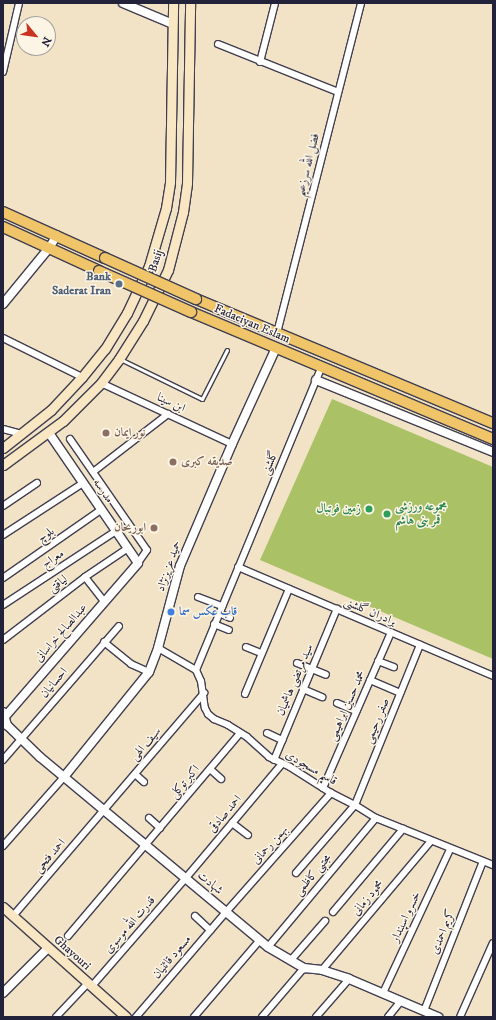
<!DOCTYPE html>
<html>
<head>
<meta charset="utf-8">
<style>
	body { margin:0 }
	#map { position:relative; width:496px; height:1020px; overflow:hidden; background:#f2e3c6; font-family:"IM FELL DW Pica",Amiri,serif }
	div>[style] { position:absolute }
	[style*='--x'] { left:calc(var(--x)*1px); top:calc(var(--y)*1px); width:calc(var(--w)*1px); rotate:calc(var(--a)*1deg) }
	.green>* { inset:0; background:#abc166 }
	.roads { filter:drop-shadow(1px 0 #413f50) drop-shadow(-1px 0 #413f50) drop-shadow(0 1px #413f50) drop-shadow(0 -1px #413f50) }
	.service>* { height:3px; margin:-1.5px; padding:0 1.5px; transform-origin:1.5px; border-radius:1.5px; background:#fff }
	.minor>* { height:6px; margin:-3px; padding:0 3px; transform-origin:3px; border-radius:3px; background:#fff }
	.tertiary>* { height:8px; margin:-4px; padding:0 4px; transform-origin:4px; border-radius:4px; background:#fff }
	.secondary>* { height:9px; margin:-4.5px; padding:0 4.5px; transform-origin:4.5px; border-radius:4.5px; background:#f9e7c3 }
	.primary>* { height:10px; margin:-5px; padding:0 5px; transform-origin:5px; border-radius:5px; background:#f0c469 }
	.bridges { filter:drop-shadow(1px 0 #413f50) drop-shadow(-1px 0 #413f50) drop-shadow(0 1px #413f50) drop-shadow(0 -1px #413f50) }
	.primary-bridge>* { height:10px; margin:-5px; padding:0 5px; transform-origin:5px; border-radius:5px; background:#f0c469 }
	.dots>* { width:11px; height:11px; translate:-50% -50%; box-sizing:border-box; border:2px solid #fcf5e5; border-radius:50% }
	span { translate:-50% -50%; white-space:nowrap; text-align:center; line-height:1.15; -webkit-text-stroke:3px #fcf5e5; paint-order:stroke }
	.street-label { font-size:12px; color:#22223b }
	.service-label { font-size:12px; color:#4e5e75; font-weight:700 }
	.right { translate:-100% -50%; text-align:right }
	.education-label { font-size:12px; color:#785e54; font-weight:700 }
	.left { translate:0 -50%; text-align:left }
	.leisure-label { font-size:12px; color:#27864d; font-weight:700 }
	.shop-label { font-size:12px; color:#366cbe; font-weight:700 }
	.frame { position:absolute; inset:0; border:4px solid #22223b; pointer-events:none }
	.north { position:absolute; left:16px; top:16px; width:40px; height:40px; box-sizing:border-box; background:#fcf5e5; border:1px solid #a5a1a1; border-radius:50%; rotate:119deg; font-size:11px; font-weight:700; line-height:16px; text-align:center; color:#22223b }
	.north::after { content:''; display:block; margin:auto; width:14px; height:18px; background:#c8321e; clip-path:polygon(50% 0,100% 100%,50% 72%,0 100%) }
</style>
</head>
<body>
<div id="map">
	<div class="green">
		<div style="clip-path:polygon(332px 399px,493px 467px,493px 659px,260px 560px)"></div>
	</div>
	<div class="roads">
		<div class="service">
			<div style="--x:120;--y:359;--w:91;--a:26"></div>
			<div style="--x:202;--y:399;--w:55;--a:-63"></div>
		</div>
		<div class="minor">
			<div style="--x:218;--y:44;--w:129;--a:21.8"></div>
			<div style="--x:260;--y:62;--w:61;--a:-75.7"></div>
			<div style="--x:3;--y:72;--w:71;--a:-76.9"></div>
			<div style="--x:277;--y:333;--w:341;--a:-75.7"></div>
			<div style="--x:3;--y:338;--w:88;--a:26.3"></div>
			<div style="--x:101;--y:383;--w:145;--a:25"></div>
			<div style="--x:3;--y:429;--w:20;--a:15"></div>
			<div style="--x:70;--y:439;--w:135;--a:55.3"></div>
			<div style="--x:147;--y:550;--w:16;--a:125"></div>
			<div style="--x:93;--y:472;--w:95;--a:-37.7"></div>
			<div style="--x:3;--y:506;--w:41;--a:-34.1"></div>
			<div style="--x:3;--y:535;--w:95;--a:-33"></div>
			<div style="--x:238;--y:567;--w:277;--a:23.1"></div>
			<div style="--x:85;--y:577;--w:31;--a:52"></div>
			<div style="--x:3;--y:578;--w:119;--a:-34.8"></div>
			<div style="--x:198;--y:597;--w:26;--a:21"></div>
			<div style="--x:3;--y:605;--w:135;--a:-33.2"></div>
			<div style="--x:219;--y:613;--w:12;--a:24"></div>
			<div style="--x:214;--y:624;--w:16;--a:22"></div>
			<div style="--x:3;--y:640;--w:103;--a:-37.5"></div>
			<div style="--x:85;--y:577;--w:52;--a:-34"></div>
			<div style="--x:104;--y:642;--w:35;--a:39"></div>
			<div style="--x:131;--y:664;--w:20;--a:24"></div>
			<div style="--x:246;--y:647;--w:16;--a:22"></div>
			<div style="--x:158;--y:648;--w:44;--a:30.1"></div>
			<div style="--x:196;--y:670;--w:12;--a:66"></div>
			<div style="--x:201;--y:681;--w:27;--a:82"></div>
			<div style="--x:205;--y:708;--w:7;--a:63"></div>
			<div style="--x:208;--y:714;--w:8;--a:40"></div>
			<div style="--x:214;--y:719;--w:15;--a:23"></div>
			<div style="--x:228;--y:725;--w:22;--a:32"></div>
			<div style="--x:247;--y:737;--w:30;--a:42"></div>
			<div style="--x:269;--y:757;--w:23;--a:25"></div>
			<div style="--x:290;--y:767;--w:49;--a:32.4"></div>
			<div style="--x:331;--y:793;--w:27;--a:27"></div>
			<div style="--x:355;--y:805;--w:25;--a:32"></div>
			<div style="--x:376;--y:818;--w:126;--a:21.9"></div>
			<div style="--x:378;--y:661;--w:17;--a:21"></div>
			<div style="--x:297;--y:663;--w:31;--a:22"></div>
			<div style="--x:196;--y:670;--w:327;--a:-67.5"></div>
			<div style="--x:370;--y:680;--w:33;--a:23"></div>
			<div style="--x:303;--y:689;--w:21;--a:23"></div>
			<div style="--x:245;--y:694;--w:114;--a:-67.3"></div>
			<div style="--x:337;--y:703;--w:21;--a:23"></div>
			<div style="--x:267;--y:733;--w:17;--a:25"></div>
			<div style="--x:3;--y:760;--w:177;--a:-49.1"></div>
			<div style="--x:274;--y:760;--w:164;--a:-67.4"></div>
			<div style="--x:210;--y:769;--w:15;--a:42"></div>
			<div style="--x:135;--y:774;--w:12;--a:42"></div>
			<div style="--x:323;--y:788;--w:170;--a:-66.4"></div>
			<div style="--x:149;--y:818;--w:15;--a:42"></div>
			<div style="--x:232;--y:823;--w:20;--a:37"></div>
			<div style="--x:3;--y:846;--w:92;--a:-48.5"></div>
			<div style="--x:296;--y:873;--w:90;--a:-49.1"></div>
			<div style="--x:355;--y:805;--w:173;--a:-67.9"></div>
			<div style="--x:333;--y:912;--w:109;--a:-49.9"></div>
			<div style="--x:13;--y:916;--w:294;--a:-49.4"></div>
			<div style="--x:195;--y:916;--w:21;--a:43"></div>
			<div style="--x:68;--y:936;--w:266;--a:-49.7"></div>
			<div style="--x:268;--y:947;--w:168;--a:-50.1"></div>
			<div style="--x:291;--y:960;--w:52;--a:-48.9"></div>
			<div style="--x:322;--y:970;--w:169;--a:-49.8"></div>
			<div style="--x:92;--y:986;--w:142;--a:-49"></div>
			<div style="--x:185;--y:879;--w:150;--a:-49.9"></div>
			<div style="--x:383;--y:993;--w:159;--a:-65"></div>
			<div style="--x:424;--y:1011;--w:161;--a:-68.5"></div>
			<div style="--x:56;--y:1017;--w:47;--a:-46.7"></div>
			<div style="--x:136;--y:1017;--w:138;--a:-49.4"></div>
			<div style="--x:226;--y:912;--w:159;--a:-48.6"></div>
			<div style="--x:194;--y:1017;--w:101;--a:-49.4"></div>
			<div style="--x:262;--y:1017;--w:65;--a:-49.4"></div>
			<div style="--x:316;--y:1017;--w:50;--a:-49"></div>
			<div style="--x:388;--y:1017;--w:21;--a:-51"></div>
			<div style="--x:460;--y:1017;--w:81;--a:-66"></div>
		</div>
		<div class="tertiary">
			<div style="--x:123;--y:3;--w:54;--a:22.8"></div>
			<div style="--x:3;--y:304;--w:72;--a:-50.6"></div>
			<div style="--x:49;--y:248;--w:15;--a:-58"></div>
			<div style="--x:316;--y:380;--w:191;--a:22.1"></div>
			<div style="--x:3;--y:712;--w:14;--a:73"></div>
			<div style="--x:7;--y:725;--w:46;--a:44.1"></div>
			<div style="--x:40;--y:757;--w:297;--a:39.8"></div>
			<div style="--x:268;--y:947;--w:42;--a:30.3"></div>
			<div style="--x:304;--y:968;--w:18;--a:6"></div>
			<div style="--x:322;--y:970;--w:28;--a:18"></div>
			<div style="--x:349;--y:979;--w:97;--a:23.1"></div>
			<div style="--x:3;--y:719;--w:206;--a:-49.1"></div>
			<div style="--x:138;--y:563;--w:158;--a:-124.4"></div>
			<div style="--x:64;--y:777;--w:135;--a:-51"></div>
			<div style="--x:149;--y:672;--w:26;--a:-69"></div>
			<div style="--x:158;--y:648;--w:85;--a:-75"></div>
			<div style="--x:180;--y:566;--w:133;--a:-66.9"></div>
			<div style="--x:232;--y:444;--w:106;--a:-65.4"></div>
			<div style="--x:3;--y:993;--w:64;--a:-45"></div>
		</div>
		<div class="secondary">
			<div style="--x:3;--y:448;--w:61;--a:-38.4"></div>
			<div style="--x:51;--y:410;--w:45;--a:-46.8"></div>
			<div style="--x:82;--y:377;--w:36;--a:-51"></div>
			<div style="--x:105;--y:349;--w:42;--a:-58.6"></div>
			<div style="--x:127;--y:313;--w:52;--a:-64.9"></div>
			<div style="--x:149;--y:266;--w:60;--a:-73.7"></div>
			<div style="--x:166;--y:208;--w:26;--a:-81"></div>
			<div style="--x:170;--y:182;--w:179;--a:-89"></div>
			<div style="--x:3;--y:465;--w:74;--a:-36.3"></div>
			<div style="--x:63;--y:421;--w:54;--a:-45"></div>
			<div style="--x:101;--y:383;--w:30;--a:-53"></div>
			<div style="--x:119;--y:359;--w:45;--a:-57.7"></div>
			<div style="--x:143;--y:321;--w:57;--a:-63.9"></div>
			<div style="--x:168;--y:270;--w:60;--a:-75.5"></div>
			<div style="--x:183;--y:212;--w:29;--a:-82"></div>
			<div style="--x:187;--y:183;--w:180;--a:-89"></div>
			<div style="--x:3;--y:907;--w:165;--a:41.8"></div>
		</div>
		<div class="primary">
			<div style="--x:3;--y:212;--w:112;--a:24.3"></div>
			<div style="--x:3;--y:227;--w:106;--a:24.6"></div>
			<div style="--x:196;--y:299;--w:322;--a:22.7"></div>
			<div style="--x:191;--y:312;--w:328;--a:22.8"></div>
		</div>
	</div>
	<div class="bridges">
		<div class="primary-bridge">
			<div style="--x:105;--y:258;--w:100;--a:24.3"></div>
			<div style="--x:99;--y:271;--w:101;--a:24"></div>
		</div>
	</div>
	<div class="dots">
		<div style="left:119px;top:284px;background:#5c6f8a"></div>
		<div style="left:106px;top:433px;background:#8d6e63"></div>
		<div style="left:173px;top:462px;background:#8d6e63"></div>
		<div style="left:369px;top:509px;background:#2e9e5b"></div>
		<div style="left:387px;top:514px;background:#2e9e5b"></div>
		<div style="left:154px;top:528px;background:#8d6e63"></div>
		<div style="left:171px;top:612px;background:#3f7fe0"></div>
	</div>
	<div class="street-label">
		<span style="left:308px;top:165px;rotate:-76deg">فضل الله سرزعیم</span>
		<span style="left:156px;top:261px;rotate:-72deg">Basij</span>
		<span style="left:252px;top:324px;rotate:23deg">Fadaeiyan Eslam</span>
		<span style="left:171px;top:403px;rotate:25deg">ابن سینا</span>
		<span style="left:270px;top:463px;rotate:-68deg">گلشنی</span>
		<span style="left:103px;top:491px;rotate:56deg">مدرسه</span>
		<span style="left:46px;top:535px;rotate:-35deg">بلوچ</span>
		<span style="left:53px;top:559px;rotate:-33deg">معراج</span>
		<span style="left:169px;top:566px;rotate:-71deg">حمید عزیزنژاد</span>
		<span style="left:58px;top:584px;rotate:-37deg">لیاقتی</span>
		<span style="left:370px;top:612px;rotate:23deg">برادران گلشنی</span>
		<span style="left:61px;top:633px;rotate:-49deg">عبدالصالح خراسانی</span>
		<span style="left:295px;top:680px;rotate:-67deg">سید مرتضی هاشمیان</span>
		<span style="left:54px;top:683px;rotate:-50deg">احسانیان</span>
		<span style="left:347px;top:706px;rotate:-66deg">محمد حسین ابراهیمی</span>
		<span style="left:377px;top:721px;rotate:-68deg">صفر رحیمی</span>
		<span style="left:146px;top:744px;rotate:-49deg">سیف الهی</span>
		<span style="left:311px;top:768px;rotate:30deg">قاسم مسجودی</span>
		<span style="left:185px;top:782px;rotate:-50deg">اکبر توکلی</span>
		<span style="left:225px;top:814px;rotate:-50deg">احمد صادقی</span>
		<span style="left:270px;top:845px;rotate:-48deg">بهمن رحمانی</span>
		<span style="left:50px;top:856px;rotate:-49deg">احمد فتحی</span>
		<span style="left:313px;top:875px;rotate:-50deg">مجتبی کاظمی</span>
		<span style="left:210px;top:883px;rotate:39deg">شهادت</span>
		<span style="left:368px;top:898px;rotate:-50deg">محمود زمانی</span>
		<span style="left:406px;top:917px;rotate:-65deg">خسرو اسپندار</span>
		<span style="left:130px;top:925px;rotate:-49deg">قدرت الله موسوی</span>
		<span style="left:443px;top:932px;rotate:-68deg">کریم احمدی</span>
		<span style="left:72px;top:953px;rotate:42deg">Ghayouri</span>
		<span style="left:172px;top:957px;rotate:-50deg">مسعود قائنیان</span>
	</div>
	<div class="service-label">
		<span class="right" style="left:111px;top:284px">Bank<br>Saderat Iran</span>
	</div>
	<div class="education-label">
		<span class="left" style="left:114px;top:433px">نور ایمان</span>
		<span class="left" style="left:181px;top:462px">صدیقه کبری</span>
		<span class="right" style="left:146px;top:528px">ابوریحان</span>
	</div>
	<div class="leisure-label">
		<span class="left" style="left:395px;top:514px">مجموعه ورزشی<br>قمر بنی هاشم</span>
		<span class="right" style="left:361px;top:509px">زمین فوتبال</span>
	</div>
	<div class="shop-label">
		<span class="left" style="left:179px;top:612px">قاب عکس سما</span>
	</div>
	<div class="frame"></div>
	<div class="north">N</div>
</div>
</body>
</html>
